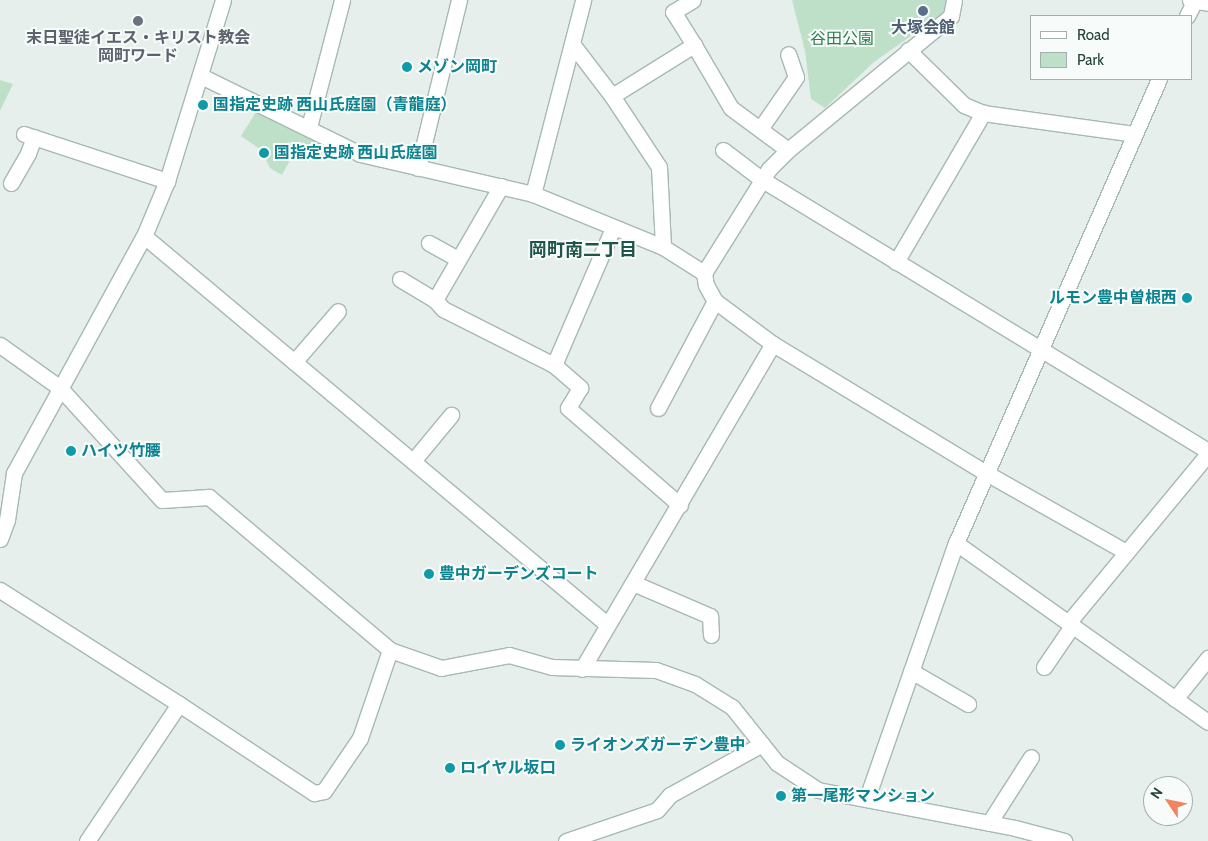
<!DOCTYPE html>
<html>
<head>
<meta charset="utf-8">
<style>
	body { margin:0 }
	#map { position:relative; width:1208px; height:841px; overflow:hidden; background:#e6efeb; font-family:Cabin,"Noto Sans JP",sans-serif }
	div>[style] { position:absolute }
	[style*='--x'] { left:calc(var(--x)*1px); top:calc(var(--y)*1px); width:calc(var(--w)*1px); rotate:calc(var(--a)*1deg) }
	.green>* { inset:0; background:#bfe0c8 }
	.roads { filter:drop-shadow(1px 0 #a8b8b2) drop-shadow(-1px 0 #a8b8b2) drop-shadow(0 1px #a8b8b2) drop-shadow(0 -1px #a8b8b2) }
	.minor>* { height:15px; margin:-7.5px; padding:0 7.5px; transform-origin:7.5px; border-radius:7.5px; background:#fff }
	.dots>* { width:14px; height:14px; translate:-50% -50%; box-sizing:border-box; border:2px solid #f7fbf9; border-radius:50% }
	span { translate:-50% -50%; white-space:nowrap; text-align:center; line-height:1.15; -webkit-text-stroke:4px #f7fbf9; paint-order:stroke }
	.service-label { font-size:16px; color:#4e5e75; font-weight:700 }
	.worship-label { font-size:16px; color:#5b616d; font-weight:700 }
	.park-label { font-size:16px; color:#2d7a4b }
	.culture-label { font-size:16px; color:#0d838f; font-weight:700 }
	.left { translate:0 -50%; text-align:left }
	.right { translate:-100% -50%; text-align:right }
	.neighbourhood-label { font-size:18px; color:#1f5548; font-weight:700 }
	.legend { position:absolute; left:1030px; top:15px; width:162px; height:65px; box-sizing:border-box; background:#f7fbf9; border:1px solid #a3b1ad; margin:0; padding:6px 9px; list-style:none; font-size:15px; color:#24423a }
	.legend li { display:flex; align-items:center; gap:10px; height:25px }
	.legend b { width:25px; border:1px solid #a3b1ad }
	.north { position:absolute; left:1143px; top:776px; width:50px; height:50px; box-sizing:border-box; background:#f7fbf9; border:1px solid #a3b1ad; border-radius:50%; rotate:304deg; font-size:14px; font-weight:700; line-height:20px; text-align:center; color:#24423a }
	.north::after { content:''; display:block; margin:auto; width:18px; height:22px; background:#f4845f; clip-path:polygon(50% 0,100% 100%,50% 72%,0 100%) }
</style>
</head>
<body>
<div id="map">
	<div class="green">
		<div style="clip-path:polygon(792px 0,948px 0,945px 12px,874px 62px,825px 108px,811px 99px,805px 51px)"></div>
		<div style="clip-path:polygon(0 80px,13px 84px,0 111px)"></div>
		<div style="clip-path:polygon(256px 112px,330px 146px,324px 156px,313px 151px,307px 162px,293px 155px,282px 175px,270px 168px,260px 149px,241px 136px)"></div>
	</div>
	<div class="roads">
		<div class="minor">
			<div style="--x:1190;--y:0;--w:18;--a:9"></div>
			<div style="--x:1187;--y:16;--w:18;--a:-63"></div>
			<div style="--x:573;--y:45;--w:64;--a:52.6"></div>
			<div style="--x:612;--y:96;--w:85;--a:56.5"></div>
			<div style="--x:659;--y:167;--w:80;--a:87.1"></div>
			<div style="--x:694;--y:45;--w:73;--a:59.6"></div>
			<div style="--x:731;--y:108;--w:71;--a:36.4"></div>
			<div style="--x:908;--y:50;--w:78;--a:44.5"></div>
			<div style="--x:964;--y:105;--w:21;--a:23"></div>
			<div style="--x:983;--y:113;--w:152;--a:7.9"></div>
			<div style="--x:201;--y:76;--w:177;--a:26.1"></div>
			<div style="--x:360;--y:154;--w:178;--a:13"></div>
			<div style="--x:533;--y:194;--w:140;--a:22.2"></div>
			<div style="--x:663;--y:247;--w:49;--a:32.4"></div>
			<div style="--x:704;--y:273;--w:123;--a:-58"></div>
			<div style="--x:769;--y:169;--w:27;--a:-45"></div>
			<div style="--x:788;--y:150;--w:211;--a:-39.4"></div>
			<div style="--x:951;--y:16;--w:16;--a:-79"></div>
			<div style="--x:612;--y:96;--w:97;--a:-31.9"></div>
			<div style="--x:694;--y:45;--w:39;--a:-122"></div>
			<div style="--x:673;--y:12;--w:23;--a:-31"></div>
			<div style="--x:309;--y:127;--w:131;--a:-75.4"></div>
			<div style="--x:760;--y:129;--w:63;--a:-55.3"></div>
			<div style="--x:796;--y:77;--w:24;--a:-109"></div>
			<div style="--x:24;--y:134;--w:151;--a:18.2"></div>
			<div style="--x:723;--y:150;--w:48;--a:37.3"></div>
			<div style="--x:761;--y:179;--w:523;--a:31.32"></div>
			<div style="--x:418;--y:168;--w:173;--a:-76.3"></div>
			<div style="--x:11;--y:183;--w:34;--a:-60"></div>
			<div style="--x:28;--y:153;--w:17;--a:-69"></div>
			<div style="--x:501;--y:186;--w:132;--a:120.1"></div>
			<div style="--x:435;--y:300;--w:12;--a:48"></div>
			<div style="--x:443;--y:309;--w:124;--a:26.8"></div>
			<div style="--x:554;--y:365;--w:149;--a:-66.7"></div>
			<div style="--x:533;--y:194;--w:200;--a:-75.5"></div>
			<div style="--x:144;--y:236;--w:605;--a:39.98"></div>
			<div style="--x:429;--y:243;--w:33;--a:29"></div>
			<div style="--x:896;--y:262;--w:173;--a:-59.7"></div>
			<div style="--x:704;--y:273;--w:12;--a:81"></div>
			<div style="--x:706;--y:285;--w:18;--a:61"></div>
			<div style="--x:715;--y:301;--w:72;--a:36.6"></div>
			<div style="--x:400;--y:279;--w:41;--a:31"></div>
			<div style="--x:0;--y:345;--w:74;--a:35.6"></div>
			<div style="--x:60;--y:388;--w:151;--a:47.7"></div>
			<div style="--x:162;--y:500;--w:47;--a:-3.7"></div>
			<div style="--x:209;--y:497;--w:237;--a:40.2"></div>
			<div style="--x:390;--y:650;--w:54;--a:19.4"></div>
			<div style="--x:441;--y:668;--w:69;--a:-10.8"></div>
			<div style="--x:509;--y:655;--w:45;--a:15.6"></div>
			<div style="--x:552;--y:667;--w:104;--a:1.7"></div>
			<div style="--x:656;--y:670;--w:41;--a:19.7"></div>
			<div style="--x:695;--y:684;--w:44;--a:31.9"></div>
			<div style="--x:732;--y:707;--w:72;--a:51.2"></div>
			<div style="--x:777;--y:763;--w:49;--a:33.4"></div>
			<div style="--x:818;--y:790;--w:201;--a:10.9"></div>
			<div style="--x:1015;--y:828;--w:51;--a:14.9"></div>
			<div style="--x:294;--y:362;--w:67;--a:-49.2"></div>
			<div style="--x:554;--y:365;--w:35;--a:41"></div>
			<div style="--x:580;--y:388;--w:23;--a:121"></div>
			<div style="--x:568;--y:408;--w:148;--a:40.9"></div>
			<div style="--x:658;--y:408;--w:121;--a:-62"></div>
			<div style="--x:413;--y:461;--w:60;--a:-50.4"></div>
			<div style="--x:0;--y:539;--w:20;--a:-70"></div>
			<div style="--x:7;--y:520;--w:48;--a:-81.5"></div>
			<div style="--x:14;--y:473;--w:270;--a:-61.3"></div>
			<div style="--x:144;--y:236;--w:60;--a:-67.3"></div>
			<div style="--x:167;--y:181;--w:189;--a:-72.8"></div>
			<div style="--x:956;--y:543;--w:309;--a:35.4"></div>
			<div style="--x:633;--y:583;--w:84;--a:23.2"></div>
			<div style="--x:710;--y:616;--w:19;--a:87"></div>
			<div style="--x:0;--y:590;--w:212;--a:32.5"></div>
			<div style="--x:179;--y:704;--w:162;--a:33.4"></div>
			<div style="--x:314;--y:793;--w:10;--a:-11"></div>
			<div style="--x:324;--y:791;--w:64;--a:-55.8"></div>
			<div style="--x:360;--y:738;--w:93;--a:-71.2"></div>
			<div style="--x:1068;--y:623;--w:219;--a:-50.4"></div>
			<div style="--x:1044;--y:667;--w:50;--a:-55.7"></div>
			<div style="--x:582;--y:669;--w:377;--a:-59.6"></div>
			<div style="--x:773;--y:344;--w:249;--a:31.2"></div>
			<div style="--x:986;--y:473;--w:161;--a:29.4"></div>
			<div style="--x:911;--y:671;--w:66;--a:30.1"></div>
			<div style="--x:1175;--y:699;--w:53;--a:-51.2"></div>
			<div style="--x:867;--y:798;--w:270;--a:-70.8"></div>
			<div style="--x:956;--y:543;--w:506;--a:-66.37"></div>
			<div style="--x:989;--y:823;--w:78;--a:-57.5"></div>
			<div style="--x:87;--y:841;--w:165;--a:-56.1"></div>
			<div style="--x:566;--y:841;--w:96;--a:-18.8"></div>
			<div style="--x:657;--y:810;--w:20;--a:-49"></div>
			<div style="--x:670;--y:795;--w:105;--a:-29"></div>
		</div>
	</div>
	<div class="dots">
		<div style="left:923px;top:11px;background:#5c6f8a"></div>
		<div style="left:138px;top:21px;background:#6b7280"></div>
		<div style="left:407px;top:67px;background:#0f9aa8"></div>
		<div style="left:203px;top:105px;background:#0f9aa8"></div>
		<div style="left:264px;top:153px;background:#0f9aa8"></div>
		<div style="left:1187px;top:298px;background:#0f9aa8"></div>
		<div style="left:71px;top:451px;background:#0f9aa8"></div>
		<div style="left:429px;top:574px;background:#0f9aa8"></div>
		<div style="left:560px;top:745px;background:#0f9aa8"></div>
		<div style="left:450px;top:768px;background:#0f9aa8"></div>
		<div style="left:781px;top:796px;background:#0f9aa8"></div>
	</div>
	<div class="service-label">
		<span style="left:923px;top:28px">大塚会館</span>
	</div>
	<div class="worship-label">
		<span style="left:138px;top:47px">末日聖徒イエス・キリスト教会<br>岡町ワード</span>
	</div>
	<div class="park-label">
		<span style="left:842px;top:39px">谷田公園</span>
	</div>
	<div class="culture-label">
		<span class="left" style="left:417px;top:67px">メゾン岡町</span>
		<span class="left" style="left:213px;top:105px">国指定史跡 西山氏庭園（青龍庭）</span>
		<span class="left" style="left:274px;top:153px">国指定史跡 西山氏庭園</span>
		<span class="right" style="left:1177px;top:298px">ルモン豊中曽根西</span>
		<span class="left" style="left:81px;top:451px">ハイツ竹腰</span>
		<span class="left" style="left:439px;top:574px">豊中ガーデンズコート</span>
		<span class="left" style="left:570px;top:745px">ライオンズガーデン豊中</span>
		<span class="left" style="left:460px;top:768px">ロイヤル坂口</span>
		<span class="left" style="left:791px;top:796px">第一尾形マンション</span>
	</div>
	<div class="neighbourhood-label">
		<span style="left:583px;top:250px">岡町南二丁目</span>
	</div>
	<ul class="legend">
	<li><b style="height:6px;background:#fff"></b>Road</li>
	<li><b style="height:14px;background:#bfe0c8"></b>Park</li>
	</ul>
	<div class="north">N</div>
</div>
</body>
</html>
